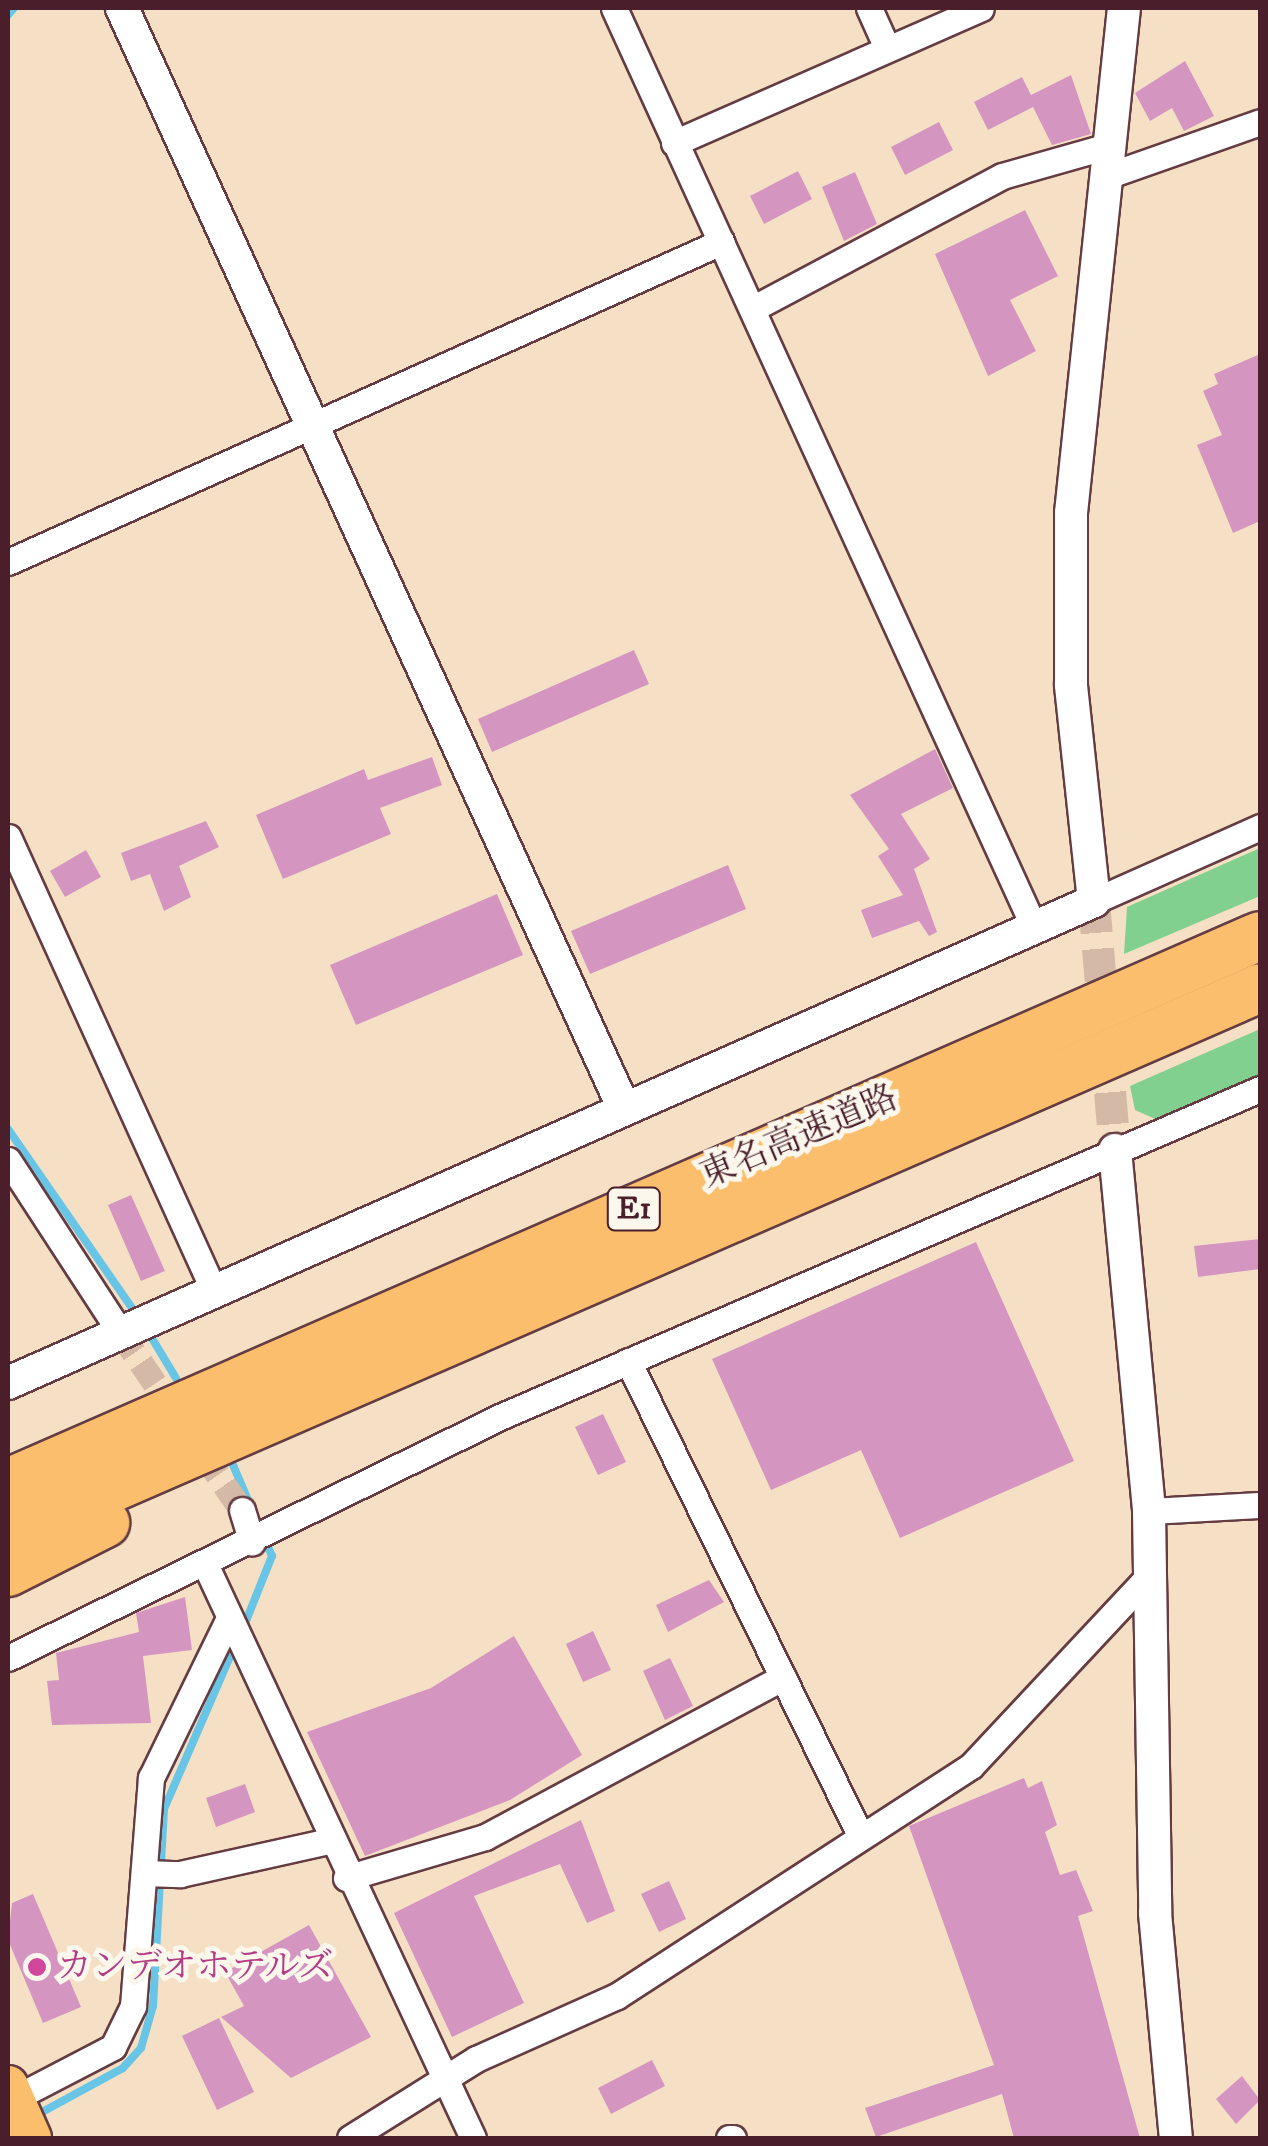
<!DOCTYPE html>
<html>
<head>
<meta charset="utf-8">
<style>
	body { margin:0 }
	#map { position:relative; width:1268px; height:2146px; overflow:hidden; background:#f5e0c5; font-family:"IM FELL DW Pica","Noto Serif JP",serif }
	div>[style] { position:absolute }
	[style*='--x'] { left:calc(var(--x)*1px); top:calc(var(--y)*1px); width:calc(var(--w)*1px); rotate:calc(var(--a)*1deg) }
	.green>* { inset:0; background:#81d08f }
	.stream>* { height:8px; margin:-4px; padding:0 4px; transform-origin:4px; border-radius:4px; background:#68c5e6 }
	.building>* { inset:0; background:#d496c1 }
	.minor-tunnel>* { height:25px; margin-top:-12.5px; transform-origin:0; background:repeating-linear-gradient(90deg,#d3b9a6 0 25px,transparent 0 37px) }
	.tertiary-tunnel>* { height:32px; margin-top:-16px; transform-origin:0; background:repeating-linear-gradient(90deg,#d3b9a6 0 32px,transparent 0 48px) }
	.roads { filter:drop-shadow(2px 0 #643c42) drop-shadow(-2px 0 #643c42) drop-shadow(0 2px #643c42) drop-shadow(0 -2px #643c42) }
	.minor>* { height:25px; margin:-12.5px; padding:0 12.5px; transform-origin:12.5px; border-radius:12.5px; background:#fff }
	.tertiary>* { height:32px; margin:-16px; padding:0 16px; transform-origin:16px; border-radius:16px; background:#fff }
	.primary>* { height:40px; margin:-20px; padding:0 20px; transform-origin:20px; border-radius:20px; background:#fabe6d }
	.motorway>* { height:48px; margin:-24px; padding:0 24px; transform-origin:24px; border-radius:24px; background:#fabe6d }
	.dots>* { width:28px; height:28px; translate:-50% -50%; box-sizing:border-box; border:5px solid #fbf7ec; border-radius:50% }
	span { translate:-50% -50%; white-space:nowrap; text-align:center; line-height:1.15; -webkit-text-stroke:10px #fbf7ec; paint-order:stroke }
	.shield-label span { padding:2px 8px; background:#fbf7ec; border:2px solid; border-radius:8px; -webkit-text-stroke-width:0 }
	.shield-label { font-size:32px; color:#4a1f2b; font-weight:700 }
	.street-label { font-size:35px; color:#4a1f2b }
	.hotel-label { font-size:35px; color:#b23c85 }
	.left { translate:0 -50%; text-align:left }
	.frame { position:absolute; inset:0; border:10px solid #4a1f2b; pointer-events:none }
</style>
</head>
<body>
<div id="map">
	<div class="green">
		<div style="clip-path:polygon(1260px 848px,1260px 896px,1124px 954px,1127px 907px)"></div>
		<div style="clip-path:polygon(1260px 1029px,1260px 1078px,1160px 1121px,1135px 1110px,1130px 1086px)"></div>
	</div>
	<div class="stream">
		<div style="--x:8;--y:15;--w:9;--a:-49"></div>
		<div style="--x:8;--y:1129;--w:230;--a:55.3"></div>
		<div style="--x:147;--y:1330;--w:56;--a:58.9"></div>
		<div style="--x:233;--y:1465;--w:99;--a:66.8"></div>
		<div style="--x:272;--y:1556;--w:81;--a:111.8"></div>
		<div style="--x:33;--y:2117;--w:102;--a:-28.6"></div>
		<div style="--x:123;--y:2068;--w:27;--a:-48"></div>
		<div style="--x:141;--y:2048;--w:44;--a:-74.1"></div>
		<div style="--x:153;--y:2006;--w:197;--a:-86.8"></div>
		<div style="--x:164;--y:1809;--w:181;--a:-66.6"></div>
	</div>
	<div class="building">
		<div style="clip-path:polygon(1185px 61px,1214px 116px,1184px 131px,1172px 108px,1150px 121px,1135px 93px)"></div>
		<div style="clip-path:polygon(1071px 75px,1091px 134px,1052px 145px,1033px 107px,988px 130px,974px 102px,1022px 77px,1031px 95px)"></div>
		<div style="clip-path:polygon(939px 122px,953px 150px,905px 175px,891px 147px)"></div>
		<div style="clip-path:polygon(798px 171px,812px 199px,764px 224px,750px 196px)"></div>
		<div style="clip-path:polygon(855px 172px,877px 224px,844px 241px,822px 187px)"></div>
		<div style="clip-path:polygon(1025px 210px,1058px 276px,1010px 300px,1036px 351px,988px 376px,935px 254px)"></div>
		<div style="clip-path:polygon(1260px 354px,1260px 521px,1233px 533px,1197px 445px,1222px 435px,1203px 391px,1218px 384px,1214px 374px)"></div>
		<div style="clip-path:polygon(634px 650px,649px 684px,492px 752px,478px 719px)"></div>
		<div style="clip-path:polygon(935px 749px,953px 788px,901px 814px,930px 859px,914px 869px,937px 932px,929px 936px,919px 921px,872px 938px,861px 910px,903px 895px,878px 856px,889px 849px,850px 795px)"></div>
		<div style="clip-path:polygon(432px 757px,442px 785px,380px 808px,391px 834px,283px 879px,256px 815px,364px 769px,368px 780px)"></div>
		<div style="clip-path:polygon(206px 821px,219px 847px,179px 866px,191px 897px,164px 911px,150px 874px,131px 881px,121px 853px)"></div>
		<div style="clip-path:polygon(86px 850px,101px 877px,65px 897px,50px 871px)"></div>
		<div style="clip-path:polygon(728px 865px,746px 909px,590px 974px,571px 931px)"></div>
		<div style="clip-path:polygon(497px 894px,523px 955px,356px 1025px,330px 965px)"></div>
		<div style="clip-path:polygon(131px 1195px,165px 1271px,141px 1281px,108px 1205px)"></div>
		<div style="clip-path:polygon(1260px 1239px,1260px 1269px,1198px 1277px,1194px 1246px)"></div>
		<div style="clip-path:polygon(976px 1242px,1074px 1461px,900px 1538px,861px 1450px,771px 1490px,712px 1359px)"></div>
		<div style="clip-path:polygon(603px 1414px,626px 1462px,598px 1475px,575px 1427px)"></div>
		<div style="clip-path:polygon(709px 1580px,724px 1602px,668px 1632px,656px 1605px)"></div>
		<div style="clip-path:polygon(185px 1597px,192px 1650px,143px 1656px,151px 1723px,52px 1725px,47px 1681px,59px 1680px,56px 1653px,139px 1632px,136px 1613px)"></div>
		<div style="clip-path:polygon(593px 1631px,611px 1670px,583px 1682px,566px 1644px)"></div>
		<div style="clip-path:polygon(514px 1636px,582px 1755px,510px 1800px,365px 1856px,307px 1732px,431px 1688px)"></div>
		<div style="clip-path:polygon(670px 1658px,693px 1706px,665px 1720px,643px 1671px)"></div>
		<div style="clip-path:polygon(1024px 1778px,1028px 1788px,1042px 1781px,1057px 1825px,1045px 1832px,1060px 1875px,1076px 1870px,1093px 1911px,1078px 1916px,1140px 2138px,1014px 2138px,1002px 2094px,876px 2137px,865px 2108px,994px 2065px,909px 1826px)"></div>
		<div style="clip-path:polygon(245px 1784px,255px 1812px,216px 1827px,206px 1798px)"></div>
		<div style="clip-path:polygon(581px 1820px,615px 1911px,587px 1923px,560px 1864px,474px 1896px,524px 2003px,452px 2037px,394px 1913px)"></div>
		<div style="clip-path:polygon(669px 1881px,686px 1919px,659px 1932px,641px 1894px)"></div>
		<div style="clip-path:polygon(33px 1894px,81px 2007px,43px 2023px,8px 1940px,12px 1903px)"></div>
		<div style="clip-path:polygon(309px 1925px,371px 2037px,291px 2078px,221px 2017px,244px 2006px,225px 1972px)"></div>
		<div style="clip-path:polygon(219px 2018px,254px 2092px,217px 2110px,182px 2036px)"></div>
		<div style="clip-path:polygon(652px 2060px,665px 2086px,611px 2114px,598px 2088px)"></div>
		<div style="clip-path:polygon(1242px 2076px,1260px 2100px,1236px 2124px,1216px 2099px)"></div>
	</div>
	<div class="minor-tunnel">
		<div style="--x:120;--y:1332;--w:216;--a:55.6"></div>
	</div>
	<div class="tertiary-tunnel">
		<div style="--x:1094;--y:901;--w:250;--a:85.2"></div>
	</div>
	<div class="roads">
		<div class="minor">
			<div style="--x:614;--y:8;--w:1008;--a:65.44"></div>
			<div style="--x:869;--y:8;--w:44;--a:65.8"></div>
			<div style="--x:674;--y:143;--w:335;--a:-23.7"></div>
			<div style="--x:1104;--y:177;--w:165;--a:-19.4"></div>
			<div style="--x:752;--y:309;--w:283;--a:-28"></div>
			<div style="--x:1002;--y:176;--w:110;--a:-15.8"></div>
			<div style="--x:8;--y:562;--w:782;--a:-24.17"></div>
			<div style="--x:8;--y:837;--w:499;--a:65.6"></div>
			<div style="--x:1094;--y:901;--w:182;--a:-24"></div>
			<div style="--x:8;--y:1160;--w:205;--a:56.9"></div>
			<div style="--x:628;--y:1361;--w:528;--a:63.92"></div>
			<div style="--x:242;--y:1510;--w:34;--a:73"></div>
			<div style="--x:1149;--y:1511;--w:111;--a:-3.1"></div>
			<div style="--x:206;--y:1566;--w:631;--a:64.98"></div>
			<div style="--x:8;--y:1658;--w:550;--a:-26.1"></div>
			<div style="--x:502;--y:1416;--w:826;--a:-23.34"></div>
			<div style="--x:144;--y:1873;--w:36;--a:2"></div>
			<div style="--x:180;--y:1874;--w:153;--a:-12.5"></div>
			<div style="--x:346;--y:1878;--w:145;--a:-16.4"></div>
			<div style="--x:485;--y:1837;--w:338;--a:-28.2"></div>
			<div style="--x:13;--y:2099;--w:113;--a:-27.5"></div>
			<div style="--x:113;--y:2047;--w:46;--a:-64"></div>
			<div style="--x:133;--y:2006;--w:229;--a:-85.5"></div>
			<div style="--x:151;--y:1778;--w:178;--a:-64"></div>
			<div style="--x:350;--y:2138;--w:149;--a:-32.1"></div>
			<div style="--x:476;--y:2059;--w:154;--a:-24.1"></div>
			<div style="--x:617;--y:1996;--w:422;--a:-33"></div>
			<div style="--x:971;--y:1766;--w:262;--a:-46.9"></div>
			<div style="--x:729;--y:2138;--w:4;--a:0"></div>
		</div>
		<div class="tertiary">
			<div style="--x:122;--y:8;--w:1205;--a:65.48"></div>
			<div style="--x:1115;--y:1150;--w:363;--a:84.6"></div>
			<div style="--x:1149;--y:1511;--w:402;--a:89.1"></div>
			<div style="--x:1155;--y:1913;--w:226;--a:84.7"></div>
			<div style="--x:8;--y:1383;--w:1188;--a:-23.93"></div>
			<div style="--x:1094;--y:901;--w:218;--a:-96.1"></div>
			<div style="--x:1071;--y:684;--w:171;--a:-90"></div>
			<div style="--x:1071;--y:513;--w:508;--a:-84.01"></div>
		</div>
		<div class="primary">
			<div style="--x:8;--y:2086;--w:57;--a:66.1"></div>
		</div>
		<div class="motorway">
			<div style="--x:8;--y:1483;--w:1366;--a:-23.6"></div>
			<div style="--x:8;--y:1533;--w:1365;--a:-23.52"></div>
			<div style="--x:8;--y:1572;--w:109;--a:-26.8"></div>
		</div>
	</div>
	<div class="dots">
		<div style="left:37px;top:1967px;background:#d1479c"></div>
	</div>
	<div class="shield-label">
		<span style="left:634px;top:1209px">E1</span>
	</div>
	<div class="street-label">
		<span style="left:799px;top:1137px;rotate:-23deg">東名高速道路</span>
	</div>
	<div class="hotel-label">
		<span class="left" style="left:57px;top:1967px">カンデオホテルズ</span>
	</div>
	<div class="frame"></div>
</div>
</body>
</html>
